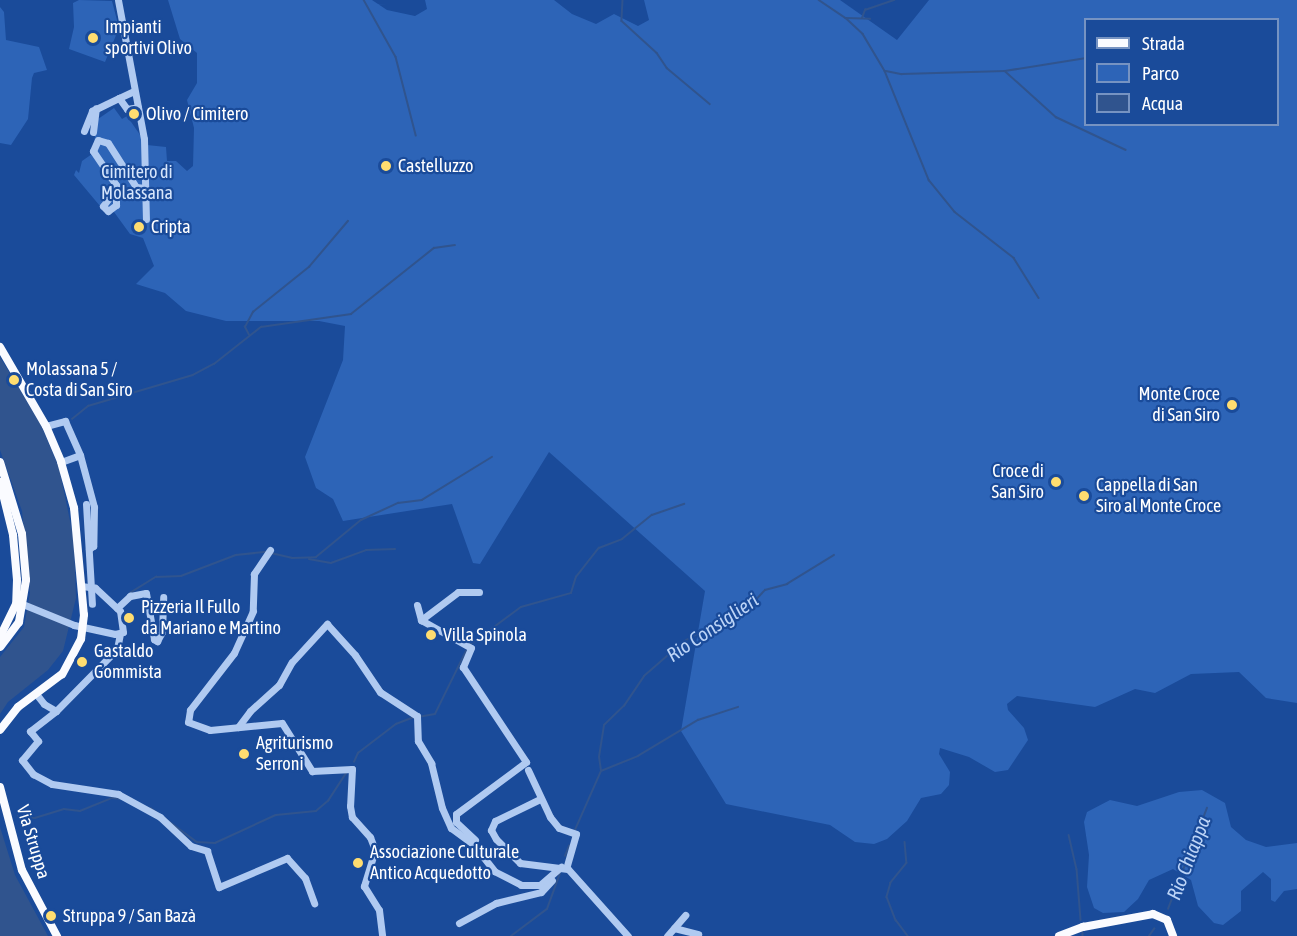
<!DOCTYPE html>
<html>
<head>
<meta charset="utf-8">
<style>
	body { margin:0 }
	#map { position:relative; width:1297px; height:936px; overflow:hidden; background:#1a4b9a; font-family:"Asap Condensed",sans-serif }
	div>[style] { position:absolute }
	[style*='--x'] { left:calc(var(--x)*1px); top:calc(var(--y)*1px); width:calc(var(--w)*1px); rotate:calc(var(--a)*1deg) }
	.green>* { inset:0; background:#2d64b7 }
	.water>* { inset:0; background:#30548e }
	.stream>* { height:1.5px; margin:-0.75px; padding:0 0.75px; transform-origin:0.75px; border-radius:0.75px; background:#30548e }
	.minor>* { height:7px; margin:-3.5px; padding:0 3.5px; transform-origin:3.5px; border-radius:3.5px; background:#b0caf1 }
	.major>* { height:8px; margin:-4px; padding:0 4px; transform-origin:4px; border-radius:4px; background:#fafbff }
	.dots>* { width:16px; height:16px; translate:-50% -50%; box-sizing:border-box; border:3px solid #1a4b9a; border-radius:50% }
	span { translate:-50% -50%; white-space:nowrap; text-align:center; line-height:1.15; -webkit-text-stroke:4.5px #1a4b9a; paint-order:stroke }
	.poi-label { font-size:18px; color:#fff }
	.left { translate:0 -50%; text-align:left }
	.right { translate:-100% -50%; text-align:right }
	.park-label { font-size:18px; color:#d7e6fc }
	.street-label { font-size:18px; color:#fff }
	.water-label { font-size:20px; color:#bcd4f7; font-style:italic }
	.legend { position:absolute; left:1084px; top:18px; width:195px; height:108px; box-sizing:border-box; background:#1a4b9a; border:2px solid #7693c2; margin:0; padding:8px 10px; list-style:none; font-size:18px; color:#fff }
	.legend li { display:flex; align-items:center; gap:12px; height:30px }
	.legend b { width:30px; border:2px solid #7693c2 }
</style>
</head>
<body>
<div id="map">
	<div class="green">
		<div style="clip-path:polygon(79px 0,112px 1px,119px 28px,105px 62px,69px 49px,74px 27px,73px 3px)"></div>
		<div style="clip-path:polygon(evenodd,168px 0,372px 0,387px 10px,415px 16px,427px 9px,425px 0,554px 0,572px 14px,596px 24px,614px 14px,638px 26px,649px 20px,644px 0,840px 0,897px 40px,929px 0,1297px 0,1297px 703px,1266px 698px,1239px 672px,1191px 674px,1155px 693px,1135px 689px,1095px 707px,1017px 696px,1007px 704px,1008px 710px,1024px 728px,1028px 740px,1008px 770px,995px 772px,969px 757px,940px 748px,939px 754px,950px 772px,949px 785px,941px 794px,921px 798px,907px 821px,887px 839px,874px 844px,855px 842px,830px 825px,726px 804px,681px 731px,705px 591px,549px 452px,480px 564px,473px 563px,452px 504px,343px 521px,333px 499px,316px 488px,305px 457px,343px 360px,345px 326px,319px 321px,226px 321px,186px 311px,165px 293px,136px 284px,154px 266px,143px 238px,130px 234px,114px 212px,105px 212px,74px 175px,76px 170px,79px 173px,82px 161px,92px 154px,98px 119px,114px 108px,122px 119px,127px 116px,147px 145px,166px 147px,167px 161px,176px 161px,187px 171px,193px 166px,194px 128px,187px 100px,197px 83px,197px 53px,180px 39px,168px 0,1086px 20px,1278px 20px,1278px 124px,1086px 124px,1086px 20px)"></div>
		<div style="clip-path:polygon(0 7px,4px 12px,6px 40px,39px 47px,47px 70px,34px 73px,32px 78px,28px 119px,11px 145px,0 143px)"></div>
		<div style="clip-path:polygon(1202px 790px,1225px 803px,1231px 827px,1246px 840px,1266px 847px,1297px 843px,1297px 889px,1284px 891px,1275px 902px,1271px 900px,1271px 879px,1263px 872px,1241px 891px,1241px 911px,1223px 925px,1214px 923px,1198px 906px,1191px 880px,1173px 869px,1149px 880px,1138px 899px,1124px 912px,1103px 913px,1094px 908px,1087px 887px,1089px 855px,1084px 822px,1087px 812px,1110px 800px,1137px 806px,1179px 792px)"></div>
	</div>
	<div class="water">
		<div style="clip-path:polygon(0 357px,41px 425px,59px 468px,74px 540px,76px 598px,63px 651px,48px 670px,8px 702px,0 714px,0 657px,24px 627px,30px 593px,22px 511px,0 450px)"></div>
		<div style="clip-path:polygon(0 827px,15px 875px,48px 936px,0 936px)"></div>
	</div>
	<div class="stream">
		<div style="--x:364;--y:0;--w:65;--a:60.7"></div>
		<div style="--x:396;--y:57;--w:81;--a:75.6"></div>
		<div style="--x:623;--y:0;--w:21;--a:93"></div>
		<div style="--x:622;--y:21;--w:47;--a:42.4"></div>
		<div style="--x:657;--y:53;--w:18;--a:56"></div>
		<div style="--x:667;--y:68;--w:56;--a:39.9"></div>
		<div style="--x:819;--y:0;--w:32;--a:34"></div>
		<div style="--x:846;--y:18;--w:24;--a:2"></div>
		<div style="--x:846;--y:18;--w:23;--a:43"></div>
		<div style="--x:863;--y:34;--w:43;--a:59.3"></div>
		<div style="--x:885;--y:71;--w:118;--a:68"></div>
		<div style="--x:929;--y:180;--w:41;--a:50.9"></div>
		<div style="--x:955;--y:212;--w:75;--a:37.9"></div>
		<div style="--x:1014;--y:258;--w:47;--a:58"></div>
		<div style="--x:862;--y:18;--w:9;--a:-69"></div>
		<div style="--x:865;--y:10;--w:31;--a:-19"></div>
		<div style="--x:886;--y:71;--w:16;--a:11"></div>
		<div style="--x:902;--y:74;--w:103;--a:-1.7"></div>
		<div style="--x:1005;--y:71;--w:82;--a:-9.1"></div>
		<div style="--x:1005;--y:71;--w:69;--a:42"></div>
		<div style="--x:1056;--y:117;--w:77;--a:25.2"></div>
		<div style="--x:249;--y:335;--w:9;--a:-117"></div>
		<div style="--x:245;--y:327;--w:17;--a:-62"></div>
		<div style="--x:253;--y:312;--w:72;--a:-38.8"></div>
		<div style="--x:309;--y:267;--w:60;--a:-49.7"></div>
		<div style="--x:72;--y:419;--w:21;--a:-39"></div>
		<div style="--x:88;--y:406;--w:109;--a:-16.4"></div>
		<div style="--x:193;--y:375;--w:24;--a:-28"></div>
		<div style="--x:214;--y:364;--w:60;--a:-38.2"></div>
		<div style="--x:261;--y:327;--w:91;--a:-8.2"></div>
		<div style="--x:351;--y:314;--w:106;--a:-38.5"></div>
		<div style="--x:434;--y:248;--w:21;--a:-8"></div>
		<div style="--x:271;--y:553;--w:22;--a:13"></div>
		<div style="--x:292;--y:558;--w:24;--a:-2"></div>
		<div style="--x:316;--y:557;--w:58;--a:-39.4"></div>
		<div style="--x:361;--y:520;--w:41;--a:-24.7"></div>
		<div style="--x:398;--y:503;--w:24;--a:-7"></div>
		<div style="--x:422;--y:500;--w:82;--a:-31.6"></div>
		<div style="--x:309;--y:559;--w:22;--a:10"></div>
		<div style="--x:331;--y:563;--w:37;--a:-20"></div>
		<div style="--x:366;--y:550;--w:29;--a:-2"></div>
		<div style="--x:130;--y:593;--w:31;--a:-32"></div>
		<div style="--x:156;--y:577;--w:25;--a:-2"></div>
		<div style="--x:181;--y:576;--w:59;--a:-20.9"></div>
		<div style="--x:236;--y:555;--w:30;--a:-6"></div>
		<div style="--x:471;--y:644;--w:62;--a:-36.5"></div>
		<div style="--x:521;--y:607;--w:52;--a:-15.6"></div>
		<div style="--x:571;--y:593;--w:17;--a:-73"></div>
		<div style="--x:576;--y:577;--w:37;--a:-52"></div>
		<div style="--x:599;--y:548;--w:25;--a:-21"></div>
		<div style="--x:622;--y:539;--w:38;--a:-39"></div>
		<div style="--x:652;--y:515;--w:34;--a:-19"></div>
		<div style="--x:418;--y:717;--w:17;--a:-10"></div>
		<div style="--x:435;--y:714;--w:70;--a:-63.8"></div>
		<div style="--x:354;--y:762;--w:10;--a:-66"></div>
		<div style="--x:358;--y:753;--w:48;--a:-37.3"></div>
		<div style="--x:396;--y:724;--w:19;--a:-21"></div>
		<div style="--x:601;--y:771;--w:40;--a:-22"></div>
		<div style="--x:638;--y:756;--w:70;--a:-31"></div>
		<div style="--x:698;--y:720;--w:42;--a:-18"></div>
		<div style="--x:151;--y:808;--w:57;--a:36.5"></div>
		<div style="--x:197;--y:842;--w:18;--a:3"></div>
		<div style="--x:215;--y:843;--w:67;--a:-24.7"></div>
		<div style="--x:276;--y:815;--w:40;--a:-5.7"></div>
		<div style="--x:316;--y:811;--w:16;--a:-40"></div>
		<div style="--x:328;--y:801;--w:35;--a:-57"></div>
		<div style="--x:18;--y:816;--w:17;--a:7"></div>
		<div style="--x:35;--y:818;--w:30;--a:-17"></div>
		<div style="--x:64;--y:809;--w:16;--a:7"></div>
		<div style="--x:80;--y:811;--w:35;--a:-22"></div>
		<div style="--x:112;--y:798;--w:9;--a:6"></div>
		<div style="--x:575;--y:830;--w:64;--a:-66.2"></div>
		<div style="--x:601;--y:771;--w:14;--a:-98"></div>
		<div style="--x:599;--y:757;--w:32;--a:-81"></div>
		<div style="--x:604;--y:725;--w:28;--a:-44"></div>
		<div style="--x:624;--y:706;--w:36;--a:-56"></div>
		<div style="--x:644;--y:676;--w:52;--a:-41.1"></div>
		<div style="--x:683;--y:642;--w:79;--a:-28.8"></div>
		<div style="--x:752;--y:604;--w:19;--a:-47"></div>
		<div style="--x:765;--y:590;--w:23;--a:-15"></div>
		<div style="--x:787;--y:584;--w:55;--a:-31.7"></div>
		<div style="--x:1069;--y:835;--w:35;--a:77"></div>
		<div style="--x:1077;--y:869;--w:51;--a:85.5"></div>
		<div style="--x:905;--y:842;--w:21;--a:85"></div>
		<div style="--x:907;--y:863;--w:26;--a:129"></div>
		<div style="--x:891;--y:883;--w:15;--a:106"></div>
		<div style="--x:887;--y:897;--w:25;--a:69"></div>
		<div style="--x:896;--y:920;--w:20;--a:53"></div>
		<div style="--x:565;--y:856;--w:11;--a:-68"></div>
		<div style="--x:1168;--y:909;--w:108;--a:-68.9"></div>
		<div style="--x:1083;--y:932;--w:4;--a:90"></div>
		<div style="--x:511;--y:936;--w:45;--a:-36.9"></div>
		<div style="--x:547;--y:909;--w:37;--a:-70"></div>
		<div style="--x:1149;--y:936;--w:9;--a:-54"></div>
	</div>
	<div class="minor">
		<div style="--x:118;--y:0;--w:141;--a:79.4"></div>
		<div style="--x:144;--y:139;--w:80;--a:88.6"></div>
		<div style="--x:134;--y:91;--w:17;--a:155"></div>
		<div style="--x:119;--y:98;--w:14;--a:54"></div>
		<div style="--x:127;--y:109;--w:11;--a:-10"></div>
		<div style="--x:84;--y:131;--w:22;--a:-68"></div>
		<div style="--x:92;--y:111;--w:30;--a:-26"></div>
		<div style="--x:93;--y:132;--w:24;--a:-83"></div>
		<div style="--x:109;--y:198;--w:10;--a:127"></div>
		<div style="--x:103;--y:206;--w:7;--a:45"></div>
		<div style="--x:108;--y:211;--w:10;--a:-37"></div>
		<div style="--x:116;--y:205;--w:20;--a:-90"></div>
		<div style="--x:116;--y:185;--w:41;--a:-124.1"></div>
		<div style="--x:93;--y:151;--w:12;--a:-66"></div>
		<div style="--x:98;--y:140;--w:10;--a:17"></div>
		<div style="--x:108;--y:143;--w:52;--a:57.5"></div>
		<div style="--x:136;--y:187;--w:9;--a:6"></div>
		<div style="--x:46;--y:426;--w:20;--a:-15"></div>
		<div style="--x:65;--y:421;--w:37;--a:66"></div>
		<div style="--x:80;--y:455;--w:54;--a:74.9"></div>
		<div style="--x:94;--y:507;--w:39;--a:91"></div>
		<div style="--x:93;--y:546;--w:5;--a:143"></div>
		<div style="--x:61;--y:462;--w:20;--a:-20"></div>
		<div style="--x:86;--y:504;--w:100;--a:86.6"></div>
		<div style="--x:270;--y:550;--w:29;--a:124"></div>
		<div style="--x:254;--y:574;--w:37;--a:92"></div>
		<div style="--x:253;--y:611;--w:46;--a:114.3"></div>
		<div style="--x:234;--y:653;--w:72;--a:127.7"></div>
		<div style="--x:190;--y:710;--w:12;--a:99"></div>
		<div style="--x:188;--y:722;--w:23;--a:20"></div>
		<div style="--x:210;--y:730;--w:72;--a:-5.6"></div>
		<div style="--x:282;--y:723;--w:57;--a:58"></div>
		<div style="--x:312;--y:771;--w:40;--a:-2.9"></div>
		<div style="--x:352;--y:769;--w:37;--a:93"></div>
		<div style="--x:350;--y:806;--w:11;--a:80"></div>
		<div style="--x:352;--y:817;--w:27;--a:48"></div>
		<div style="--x:370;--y:837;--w:14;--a:69"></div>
		<div style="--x:375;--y:850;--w:38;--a:107"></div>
		<div style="--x:364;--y:886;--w:28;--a:58"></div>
		<div style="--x:379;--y:910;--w:26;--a:83"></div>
		<div style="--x:25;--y:605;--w:53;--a:22.2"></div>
		<div style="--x:74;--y:625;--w:42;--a:12.4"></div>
		<div style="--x:115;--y:634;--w:8;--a:-14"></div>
		<div style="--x:123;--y:632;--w:21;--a:-98"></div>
		<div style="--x:120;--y:611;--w:34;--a:-137"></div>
		<div style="--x:95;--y:588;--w:12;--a:-171"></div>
		<div style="--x:417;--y:605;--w:16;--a:75"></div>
		<div style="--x:421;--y:620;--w:57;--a:29.2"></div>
		<div style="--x:471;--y:648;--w:21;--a:113"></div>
		<div style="--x:463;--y:667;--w:114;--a:56.4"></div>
		<div style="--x:526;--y:762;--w:87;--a:143.4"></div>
		<div style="--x:456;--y:814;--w:8;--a:90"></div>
		<div style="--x:456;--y:822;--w:26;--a:43"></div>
		<div style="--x:117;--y:608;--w:18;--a:-43"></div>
		<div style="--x:130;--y:596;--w:16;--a:-11"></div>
		<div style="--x:146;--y:593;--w:47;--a:80.1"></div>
		<div style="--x:154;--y:639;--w:4;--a:34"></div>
		<div style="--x:157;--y:641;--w:10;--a:-61"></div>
		<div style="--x:162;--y:632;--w:35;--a:-88"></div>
		<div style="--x:421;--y:620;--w:46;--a:-37.1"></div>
		<div style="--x:458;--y:592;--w:21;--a:0"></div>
		<div style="--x:37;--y:695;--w:11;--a:52"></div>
		<div style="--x:44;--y:704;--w:14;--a:30"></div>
		<div style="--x:56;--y:711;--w:87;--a:-45.5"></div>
		<div style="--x:117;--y:649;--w:15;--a:-79"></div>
		<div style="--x:56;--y:711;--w:33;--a:142"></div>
		<div style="--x:30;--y:731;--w:13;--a:51"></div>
		<div style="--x:38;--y:741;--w:25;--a:130"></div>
		<div style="--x:22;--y:760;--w:18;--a:52"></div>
		<div style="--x:33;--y:774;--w:21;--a:28"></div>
		<div style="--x:52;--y:784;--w:67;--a:8.6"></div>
		<div style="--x:118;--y:794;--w:48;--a:28.7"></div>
		<div style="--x:160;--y:817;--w:42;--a:43.1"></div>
		<div style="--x:191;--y:846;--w:17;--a:17"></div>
		<div style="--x:207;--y:851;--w:38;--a:72"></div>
		<div style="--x:219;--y:887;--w:74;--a:-23.1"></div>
		<div style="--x:287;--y:858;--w:27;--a:48"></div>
		<div style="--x:305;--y:878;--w:27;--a:70"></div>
		<div style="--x:238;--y:727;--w:20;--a:-53"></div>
		<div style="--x:250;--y:711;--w:39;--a:-42"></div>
		<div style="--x:279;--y:685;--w:26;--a:-61"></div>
		<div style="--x:292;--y:662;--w:52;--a:-47.4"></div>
		<div style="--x:327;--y:624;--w:42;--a:47.9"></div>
		<div style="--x:355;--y:655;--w:45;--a:56"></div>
		<div style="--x:380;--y:692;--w:44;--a:33"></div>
		<div style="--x:417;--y:716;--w:25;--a:88"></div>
		<div style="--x:418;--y:741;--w:26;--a:59"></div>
		<div style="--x:431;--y:763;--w:46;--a:76.3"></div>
		<div style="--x:442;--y:808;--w:22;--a:66"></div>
		<div style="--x:451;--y:828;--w:29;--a:36"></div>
		<div style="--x:474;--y:845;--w:33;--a:52"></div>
		<div style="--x:494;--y:871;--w:30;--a:27"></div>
		<div style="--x:521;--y:885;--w:19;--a:0"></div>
		<div style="--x:540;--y:885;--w:28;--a:-41"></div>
		<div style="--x:528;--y:770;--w:52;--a:64.9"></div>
		<div style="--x:550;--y:817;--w:14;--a:51"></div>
		<div style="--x:559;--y:828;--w:18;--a:19"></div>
		<div style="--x:576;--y:834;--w:35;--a:106"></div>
		<div style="--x:540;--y:799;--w:50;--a:153.9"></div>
		<div style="--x:495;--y:821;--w:10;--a:114"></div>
		<div style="--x:491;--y:830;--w:10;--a:61"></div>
		<div style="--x:496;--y:839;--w:34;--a:45"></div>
		<div style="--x:520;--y:863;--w:48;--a:7.1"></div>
		<div style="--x:568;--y:869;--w:90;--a:48.2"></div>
		<div style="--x:459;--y:923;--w:42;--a:-28.4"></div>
		<div style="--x:496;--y:903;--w:46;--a:-13.7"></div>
		<div style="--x:541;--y:892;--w:16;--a:-47"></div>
		<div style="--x:674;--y:928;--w:25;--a:14"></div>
		<div style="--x:667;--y:936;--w:28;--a:-49"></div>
	</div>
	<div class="major">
		<div style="--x:0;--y:347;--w:91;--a:59.8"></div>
		<div style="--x:46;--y:426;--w:39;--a:67"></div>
		<div style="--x:61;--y:462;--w:48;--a:74.2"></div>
		<div style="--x:74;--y:508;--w:107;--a:84.7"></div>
		<div style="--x:84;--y:615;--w:24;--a:97"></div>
		<div style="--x:81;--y:639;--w:40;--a:118"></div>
		<div style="--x:62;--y:674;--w:55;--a:143.1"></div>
		<div style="--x:18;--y:707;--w:29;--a:128"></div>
		<div style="--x:0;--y:462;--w:75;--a:73"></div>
		<div style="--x:22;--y:534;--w:46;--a:85"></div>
		<div style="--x:26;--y:580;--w:43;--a:99.5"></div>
		<div style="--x:19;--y:622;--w:31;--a:127"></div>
		<div style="--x:0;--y:482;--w:55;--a:76.2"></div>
		<div style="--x:13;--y:535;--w:45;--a:84.9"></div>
		<div style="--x:17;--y:580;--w:24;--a:92"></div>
		<div style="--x:16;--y:604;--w:37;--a:116"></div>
		<div style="--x:0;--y:787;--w:86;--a:75.2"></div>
		<div style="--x:22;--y:870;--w:75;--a:62.1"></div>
		<div style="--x:1059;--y:936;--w:26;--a:-21"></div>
		<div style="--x:1083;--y:927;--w:71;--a:-10.5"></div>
		<div style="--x:1153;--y:914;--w:15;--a:23"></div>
		<div style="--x:1167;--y:920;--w:17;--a:69"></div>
	</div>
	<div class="dots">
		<div style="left:93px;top:38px;background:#ffdd70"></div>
		<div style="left:134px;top:114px;background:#ffdd70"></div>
		<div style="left:386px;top:166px;background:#ffdd70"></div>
		<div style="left:139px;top:227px;background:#ffdd70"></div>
		<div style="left:14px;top:380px;background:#ffdd70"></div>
		<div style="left:1232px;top:405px;background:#ffdd70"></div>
		<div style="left:1056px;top:482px;background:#ffdd70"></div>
		<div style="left:1084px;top:496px;background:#ffdd70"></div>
		<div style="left:129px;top:618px;background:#ffdd70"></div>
		<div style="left:431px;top:635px;background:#ffdd70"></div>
		<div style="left:82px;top:662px;background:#ffdd70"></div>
		<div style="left:244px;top:754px;background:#ffdd70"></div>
		<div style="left:358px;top:863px;background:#ffdd70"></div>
		<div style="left:51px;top:916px;background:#ffdd70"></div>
	</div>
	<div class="poi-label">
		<span class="left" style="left:105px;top:38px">Impianti<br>sportivi Olivo</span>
		<span class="left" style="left:146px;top:114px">Olivo / Cimitero</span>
		<span class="left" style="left:398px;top:166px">Castelluzzo</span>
		<span class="left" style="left:151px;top:227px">Cripta</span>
		<span class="left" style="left:26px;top:380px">Molassana 5 /<br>Costa di San Siro</span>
		<span class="right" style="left:1220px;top:405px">Monte Croce<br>di San Siro</span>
		<span class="right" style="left:1044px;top:482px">Croce di<br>San Siro</span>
		<span class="left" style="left:1096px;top:496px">Cappella di San<br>Siro al Monte Croce</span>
		<span class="left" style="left:141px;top:618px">Pizzeria Il Fullo<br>da Mariano e Martino</span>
		<span class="left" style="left:443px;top:635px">Villa Spinola</span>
		<span class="left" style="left:94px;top:662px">Gastaldo<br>Gommista</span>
		<span class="left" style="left:256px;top:754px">Agriturismo<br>Serroni</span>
		<span class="left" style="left:370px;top:863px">Associazione Culturale<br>Antico Acquedotto</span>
		<span class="left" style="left:63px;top:916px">Struppa 9 / San Bazà</span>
	</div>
	<div class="park-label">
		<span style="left:137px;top:183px">Cimitero di<br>Molassana</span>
	</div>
	<div class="street-label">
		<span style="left:33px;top:842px;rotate:73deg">Via Struppa</span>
	</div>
	<div class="water-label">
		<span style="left:712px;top:627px;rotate:-34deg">Rio Consiglieri</span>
		<span style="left:1188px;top:858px;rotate:-69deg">Rio Chiappa</span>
	</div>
	<ul class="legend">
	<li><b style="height:8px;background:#fafbff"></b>Strada</li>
	<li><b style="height:16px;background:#2d64b7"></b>Parco</li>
	<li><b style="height:16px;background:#30548e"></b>Acqua</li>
	</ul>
</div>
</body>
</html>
